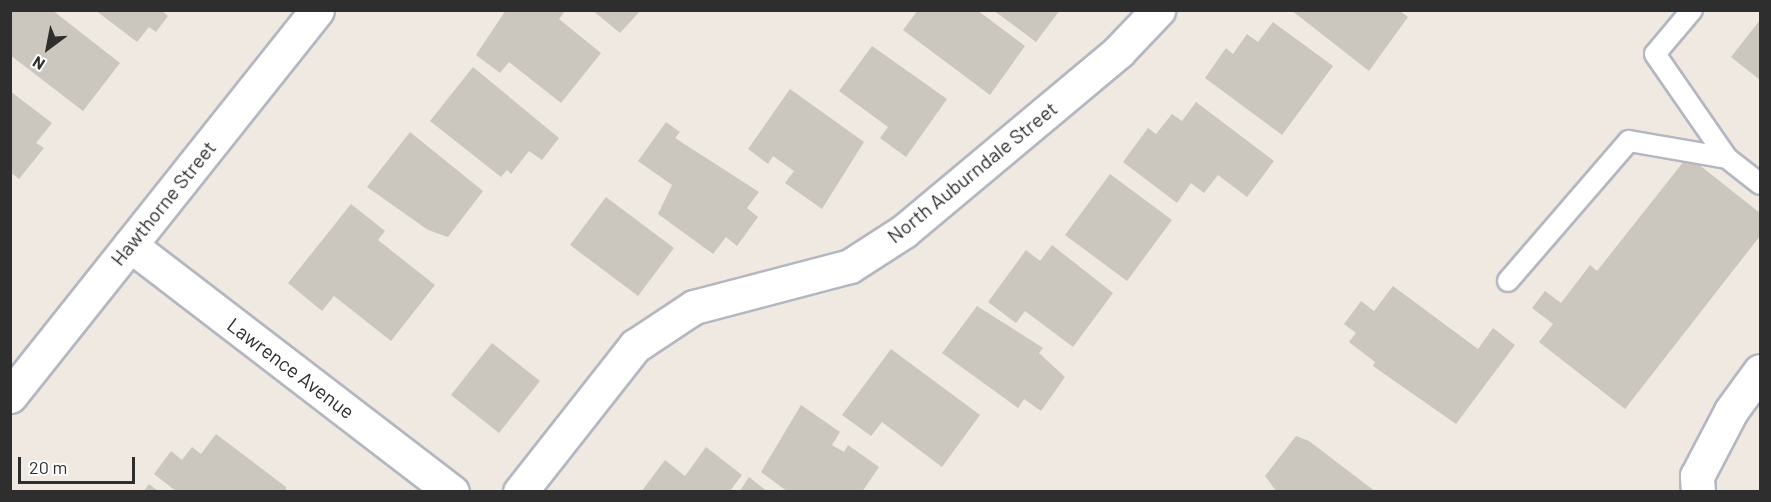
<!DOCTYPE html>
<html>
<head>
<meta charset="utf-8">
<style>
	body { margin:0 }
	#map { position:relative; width:1771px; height:502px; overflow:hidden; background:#efe9e1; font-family:Barlow,sans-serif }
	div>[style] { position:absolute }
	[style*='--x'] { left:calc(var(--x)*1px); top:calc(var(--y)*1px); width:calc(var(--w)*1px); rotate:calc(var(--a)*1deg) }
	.building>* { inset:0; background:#cbc7bf }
	.roads { filter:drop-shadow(2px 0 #b4b7c1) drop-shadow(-2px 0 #b4b7c1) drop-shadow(0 2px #b4b7c1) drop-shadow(0 -2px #b4b7c1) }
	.lane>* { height:20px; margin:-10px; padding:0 10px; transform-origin:10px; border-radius:10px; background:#fff }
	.street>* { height:33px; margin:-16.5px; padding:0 16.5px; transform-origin:16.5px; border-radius:16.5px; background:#fff }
	.secondary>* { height:33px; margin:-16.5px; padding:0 16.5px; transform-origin:16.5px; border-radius:16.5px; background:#fff }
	span { translate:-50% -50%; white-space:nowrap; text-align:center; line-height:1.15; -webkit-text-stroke:6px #fff; paint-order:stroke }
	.street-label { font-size:20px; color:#2e2e2e }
	.frame { position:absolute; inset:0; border:12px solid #2e2e2e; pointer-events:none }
	.north { position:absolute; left:18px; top:18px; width:60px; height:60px; -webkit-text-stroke:4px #fff; paint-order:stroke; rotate:212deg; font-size:16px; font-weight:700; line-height:24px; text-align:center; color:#2e2e2e }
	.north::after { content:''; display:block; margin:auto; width:21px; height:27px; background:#2e2e2e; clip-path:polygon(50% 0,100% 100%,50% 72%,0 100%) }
	.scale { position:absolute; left:18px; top:457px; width:117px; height:27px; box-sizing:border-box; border:3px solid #2e2e2e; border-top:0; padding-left:8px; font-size:18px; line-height:21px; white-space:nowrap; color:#2e2e2e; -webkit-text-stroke:4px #fff; paint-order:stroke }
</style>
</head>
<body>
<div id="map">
	<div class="building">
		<div style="clip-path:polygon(10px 10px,52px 10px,120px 63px,83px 111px,10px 55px)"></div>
		<div style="clip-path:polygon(95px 10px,161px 10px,168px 16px,156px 32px,149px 27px,137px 42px)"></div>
		<div style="clip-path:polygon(506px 10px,566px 10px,559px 19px,601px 53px,561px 103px,509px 62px,500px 73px,476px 55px)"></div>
		<div style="clip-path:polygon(592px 10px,641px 10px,620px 33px)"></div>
		<div style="clip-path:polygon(918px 10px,977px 10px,1025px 46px,990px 95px,903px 30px)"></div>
		<div style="clip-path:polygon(993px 10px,1060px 10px,1036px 42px)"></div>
		<div style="clip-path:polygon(1291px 10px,1399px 10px,1408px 17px,1369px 71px)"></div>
		<div style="clip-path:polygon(1760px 20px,1760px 80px,1731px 57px)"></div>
		<div style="clip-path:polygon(1273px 22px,1333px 66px,1282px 135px,1205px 78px,1226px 48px,1233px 54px,1247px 34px,1258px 42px)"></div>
		<div style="clip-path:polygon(872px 46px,947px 99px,906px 157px,880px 138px,888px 127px,839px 91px)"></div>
		<div style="clip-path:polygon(473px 67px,559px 138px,542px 160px,529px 151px,511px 174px,507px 170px,501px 177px,430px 121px)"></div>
		<div style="clip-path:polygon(790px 89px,864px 142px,822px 209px,785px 183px,794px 171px,773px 156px,768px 164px,748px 149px)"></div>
		<div style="clip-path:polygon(10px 91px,52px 123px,36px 143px,44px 148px,19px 179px,10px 172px)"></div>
		<div style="clip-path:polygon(1196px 102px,1274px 161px,1247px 197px,1218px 175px,1204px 193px,1191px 183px,1177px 203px,1123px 162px,1148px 128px,1156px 134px,1172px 114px,1182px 121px)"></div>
		<div style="clip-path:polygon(666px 122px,680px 132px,675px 138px,759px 192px,747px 208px,758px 217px,737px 246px,726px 237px,713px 254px,658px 214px,672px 185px,638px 161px)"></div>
		<div style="clip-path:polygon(410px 132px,483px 191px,448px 237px,428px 230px,367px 187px)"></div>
		<div style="clip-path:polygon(1688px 156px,1760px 213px,1760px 236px,1625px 409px,1539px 342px,1553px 324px,1532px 308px,1545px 291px,1561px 303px,1590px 265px,1597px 271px)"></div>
		<div style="clip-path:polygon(1110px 174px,1172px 220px,1127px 281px,1065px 235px)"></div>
		<div style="clip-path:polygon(606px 197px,674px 248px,638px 296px,570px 245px)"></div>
		<div style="clip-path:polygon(351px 204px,385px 231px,378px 240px,435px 285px,391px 341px,334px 296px,322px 311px,288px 283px)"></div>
		<div style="clip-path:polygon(1052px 245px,1113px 293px,1073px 347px,1025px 311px,1016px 323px,988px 302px,1026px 250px,1040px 261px)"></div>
		<div style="clip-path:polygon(1393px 286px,1478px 349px,1493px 328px,1515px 345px,1456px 424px,1373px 366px,1375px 362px,1349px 342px,1356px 333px,1344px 324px,1361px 301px,1374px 311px)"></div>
		<div style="clip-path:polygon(977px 306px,1043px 348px,1039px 353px,1065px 377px,1041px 411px,1024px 399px,1018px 408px,942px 353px)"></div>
		<div style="clip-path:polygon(492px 343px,540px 381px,499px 433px,451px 395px)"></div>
		<div style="clip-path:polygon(891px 349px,980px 415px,942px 467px,882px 422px,871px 436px,842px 415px)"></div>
		<div style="clip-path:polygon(801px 405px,840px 432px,832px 445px,844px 452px,848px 445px,879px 467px,862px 492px,788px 492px,761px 472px)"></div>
		<div style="clip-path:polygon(216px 434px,286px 487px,286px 492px,177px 492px,154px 474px,171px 451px,182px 460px,192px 447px,201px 454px)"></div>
		<div style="clip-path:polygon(1296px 436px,1309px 441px,1376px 492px,1277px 492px,1265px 476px)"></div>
		<div style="clip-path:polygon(706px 447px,742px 475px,729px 492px,641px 492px,665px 460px,685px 476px)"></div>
		<div style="clip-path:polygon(749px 477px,768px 492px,739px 492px)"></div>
		<div style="clip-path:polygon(149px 484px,159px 492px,143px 492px)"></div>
	</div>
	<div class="roads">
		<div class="lane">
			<div style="--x:1692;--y:10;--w:57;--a:130.1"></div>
			<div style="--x:1655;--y:54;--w:126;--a:55.3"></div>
			<div style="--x:1508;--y:281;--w:185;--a:-49.2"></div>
			<div style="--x:1629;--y:141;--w:99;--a:9.8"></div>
			<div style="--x:1727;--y:158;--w:42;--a:38.2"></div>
		</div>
		<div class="street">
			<div style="--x:130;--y:245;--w:406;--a:37.5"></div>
			<div style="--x:10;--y:396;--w:493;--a:-51.5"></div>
			<div style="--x:520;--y:492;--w:186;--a:-51.8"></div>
			<div style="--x:635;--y:346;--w:71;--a:-33.5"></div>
			<div style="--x:694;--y:307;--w:161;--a:-14.7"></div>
			<div style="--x:850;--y:266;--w:64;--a:-32.9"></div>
			<div style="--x:904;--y:231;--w:280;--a:-39.9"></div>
			<div style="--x:1119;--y:51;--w:57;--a:-46.4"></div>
		</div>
		<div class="secondary">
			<div style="--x:1698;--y:492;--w:16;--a:-94"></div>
			<div style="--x:1697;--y:476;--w:73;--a:-62.4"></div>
			<div style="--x:1731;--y:411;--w:49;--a:-54.1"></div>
		</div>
	</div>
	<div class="street-label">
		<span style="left:972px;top:172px;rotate:-39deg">North Auburndale Street</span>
		<span style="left:163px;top:203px;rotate:-51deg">Hawthorne Street</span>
		<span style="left:291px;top:368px;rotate:37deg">Lawrence Avenue</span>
	</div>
	<div class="frame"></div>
	<div class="north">N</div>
	<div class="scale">20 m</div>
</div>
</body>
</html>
